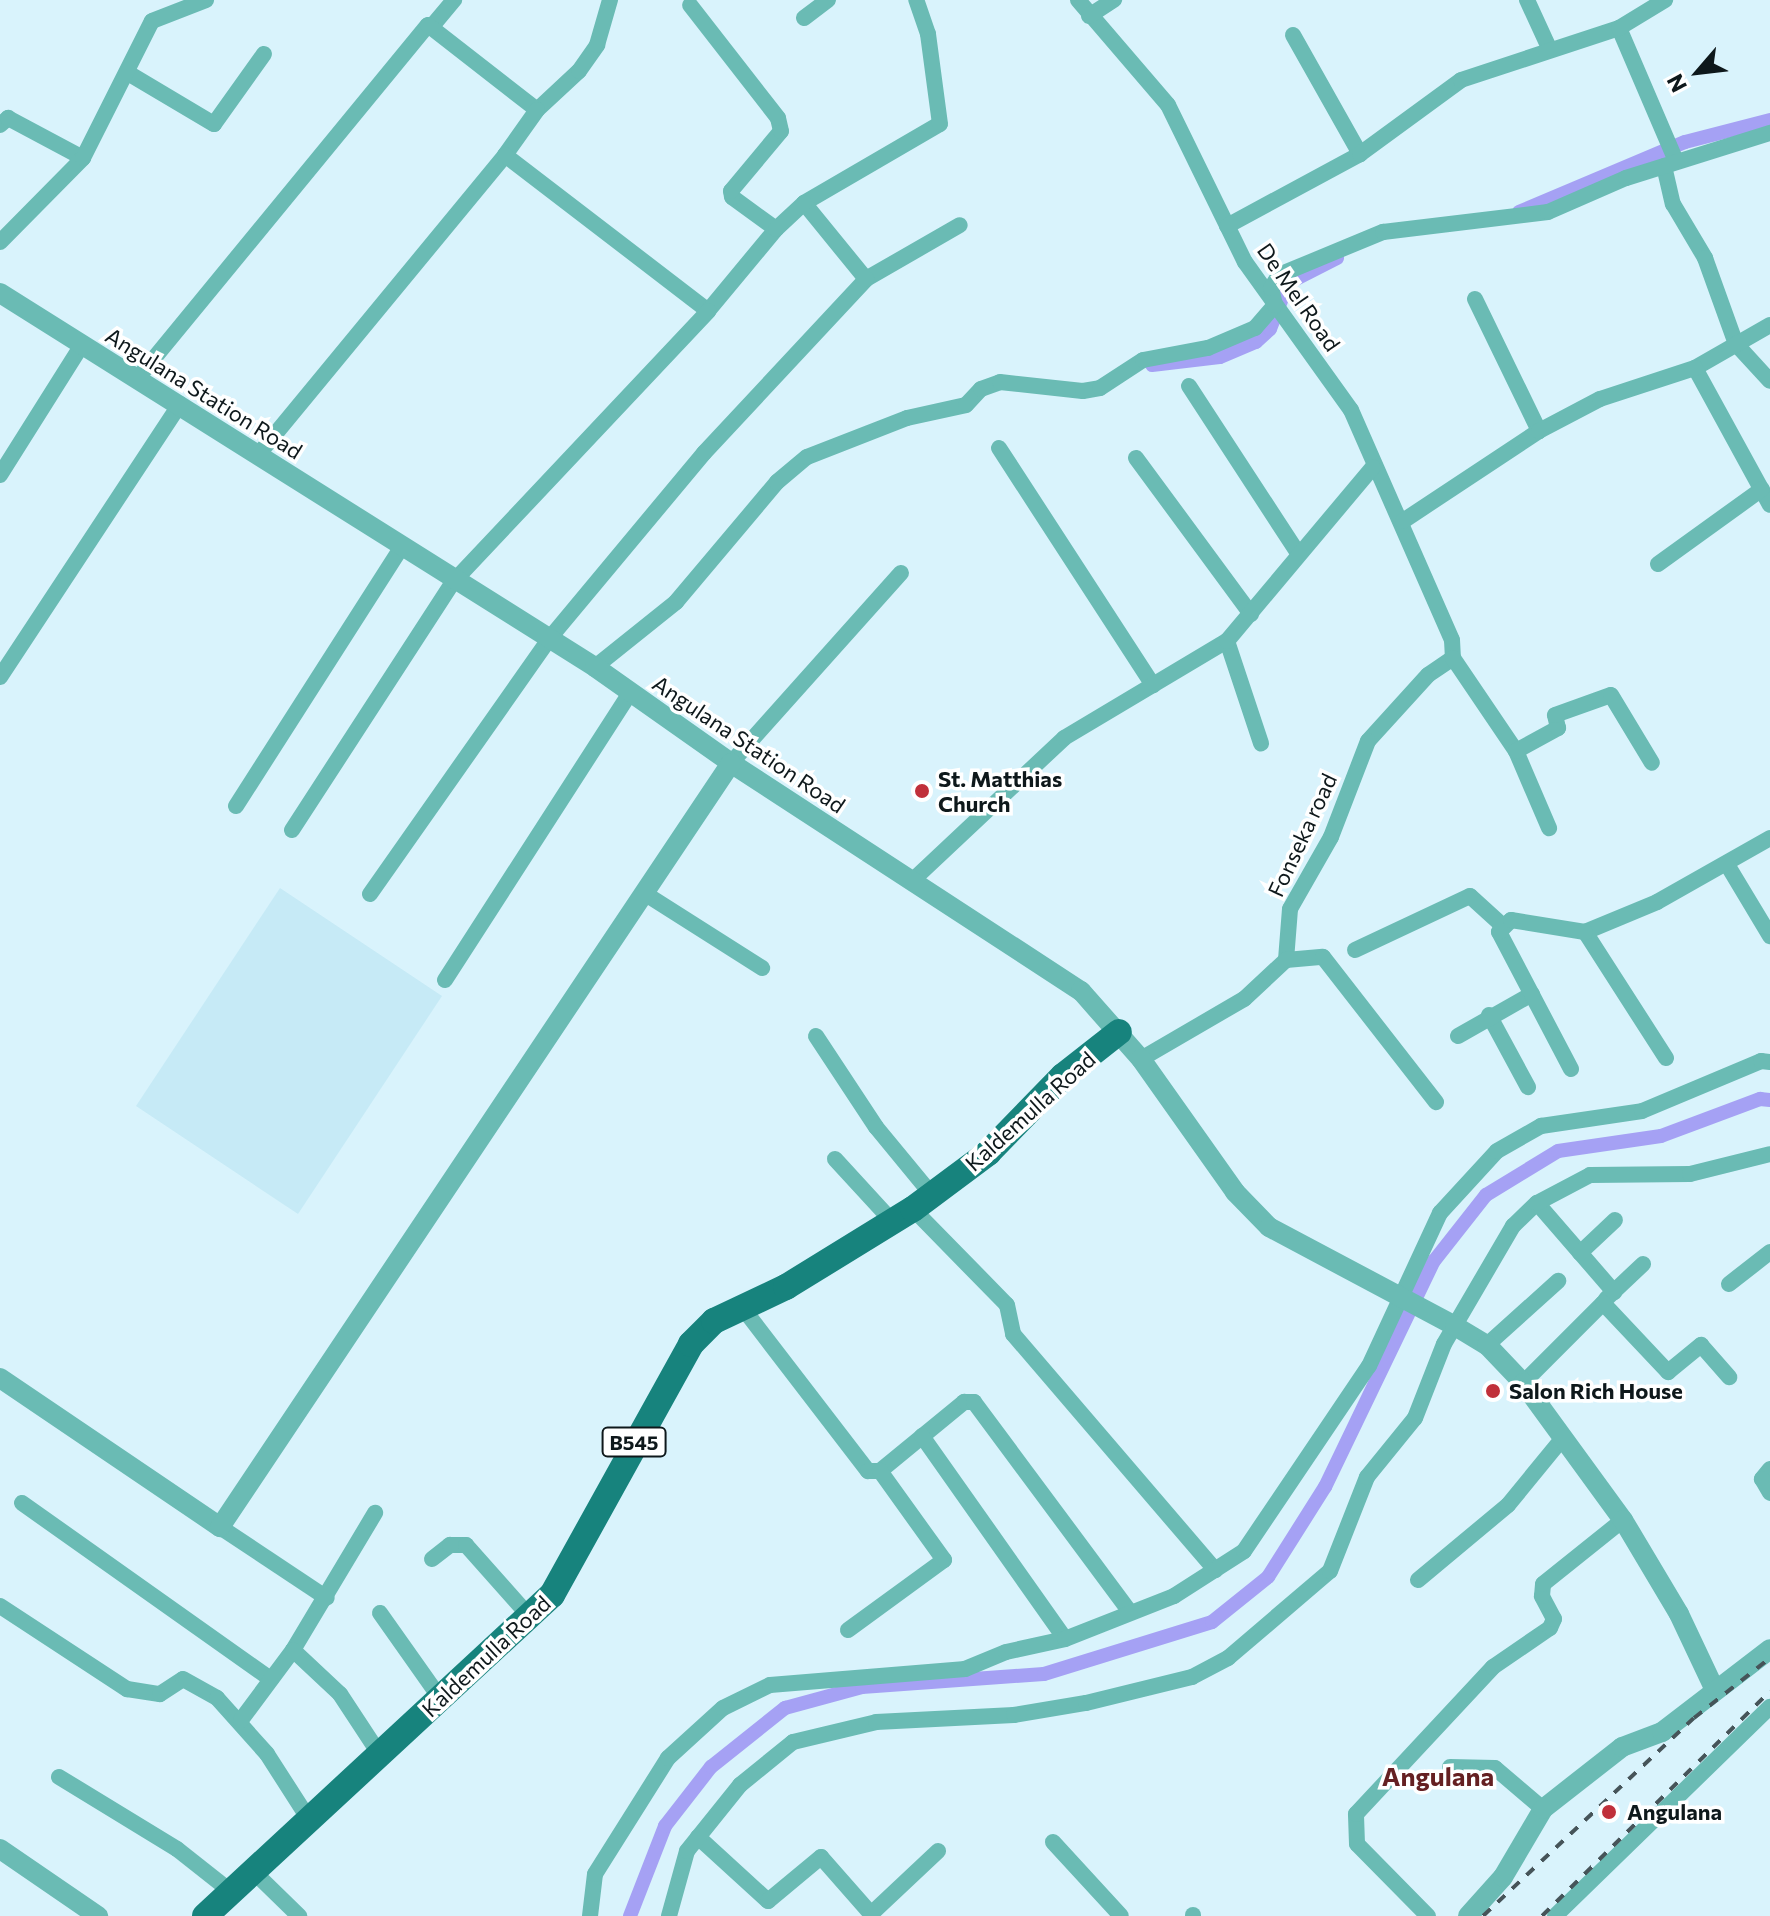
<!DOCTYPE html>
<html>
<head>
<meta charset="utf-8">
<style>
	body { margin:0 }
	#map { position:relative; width:1770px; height:1916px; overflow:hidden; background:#d9f3fc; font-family:Commissioner,sans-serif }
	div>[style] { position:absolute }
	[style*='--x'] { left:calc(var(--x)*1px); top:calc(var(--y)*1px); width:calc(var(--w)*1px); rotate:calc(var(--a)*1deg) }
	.built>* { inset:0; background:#c6eaf6 }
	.canal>* { height:14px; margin:-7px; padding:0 7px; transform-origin:7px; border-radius:7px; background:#a5a1f4 }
	.minor>* { height:16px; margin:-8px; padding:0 8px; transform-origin:8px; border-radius:8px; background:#6abbb4 }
	.tertiary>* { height:20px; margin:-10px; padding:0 10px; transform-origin:10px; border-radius:10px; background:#6abbb4 }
	.primary>* { height:26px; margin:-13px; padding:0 13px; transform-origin:13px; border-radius:13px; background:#17837d }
	.rail>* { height:4px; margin-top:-2px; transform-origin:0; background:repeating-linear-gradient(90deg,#465459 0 10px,transparent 0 20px) }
	.dots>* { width:22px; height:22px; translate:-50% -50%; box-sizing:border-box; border:4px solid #fff; border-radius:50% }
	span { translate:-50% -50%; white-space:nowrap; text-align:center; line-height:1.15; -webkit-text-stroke:7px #fff; paint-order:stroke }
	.shield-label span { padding:2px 6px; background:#fff; border:2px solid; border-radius:6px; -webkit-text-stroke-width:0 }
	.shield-label { font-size:20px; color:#0e181b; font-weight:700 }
	.street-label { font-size:22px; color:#0e181b }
	.poi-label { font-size:22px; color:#0e181b; font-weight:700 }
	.left { translate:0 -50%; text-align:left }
	.quarter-label { font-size:26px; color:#652022; font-weight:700 }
	.north { position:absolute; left:1658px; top:32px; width:80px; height:80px; -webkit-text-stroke:6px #fff; paint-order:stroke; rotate:242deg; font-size:22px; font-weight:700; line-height:32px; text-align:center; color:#0e181b }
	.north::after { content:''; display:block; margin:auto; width:28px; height:36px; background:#0e181b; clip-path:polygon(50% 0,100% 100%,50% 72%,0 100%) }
</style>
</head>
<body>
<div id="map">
	<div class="built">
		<div style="clip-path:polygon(280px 888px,442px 996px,298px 1214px,136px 1106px)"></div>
	</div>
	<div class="canal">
		<div style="--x:1519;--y:212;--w:180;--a:-22.9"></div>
		<div style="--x:1685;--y:142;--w:88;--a:-14.5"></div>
		<div style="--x:1152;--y:365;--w:68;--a:-6.7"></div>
		<div style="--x:1220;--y:357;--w:39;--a:-23"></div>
		<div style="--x:1256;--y:342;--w:19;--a:-43"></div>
		<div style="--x:1270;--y:329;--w:49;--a:-68.6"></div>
		<div style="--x:1288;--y:283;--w:55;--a:-27"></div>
		<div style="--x:630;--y:1916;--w:97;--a:-68.7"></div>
		<div style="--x:665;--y:1826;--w:75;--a:-52.1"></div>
		<div style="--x:711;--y:1767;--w:95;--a:-38.6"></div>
		<div style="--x:785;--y:1708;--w:80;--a:-15.3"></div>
		<div style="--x:862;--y:1687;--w:182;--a:-4.1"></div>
		<div style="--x:1044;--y:1674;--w:176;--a:-17.2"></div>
		<div style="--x:1212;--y:1622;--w:72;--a:-38.8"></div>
		<div style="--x:1268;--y:1577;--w:107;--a:-57.7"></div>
		<div style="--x:1325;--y:1487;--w:251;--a:-64.3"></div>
		<div style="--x:1434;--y:1261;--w:84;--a:-51.8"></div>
		<div style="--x:1486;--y:1195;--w:84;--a:-31.4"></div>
		<div style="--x:1558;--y:1151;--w:104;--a:-8.3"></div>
		<div style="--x:1661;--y:1136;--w:106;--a:-20.5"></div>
		<div style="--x:1760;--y:1099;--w:10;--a:6"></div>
	</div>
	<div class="minor">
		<div style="--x:1078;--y:0;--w:138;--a:49.4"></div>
		<div style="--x:1168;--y:105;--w:175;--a:63.9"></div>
		<div style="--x:1245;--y:262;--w:182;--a:54.4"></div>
		<div style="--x:1351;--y:410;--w:251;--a:66.3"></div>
		<div style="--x:1452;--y:640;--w:18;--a:87"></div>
		<div style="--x:1453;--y:658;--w:30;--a:146"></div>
		<div style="--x:1428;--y:675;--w:89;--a:132.3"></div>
		<div style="--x:1368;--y:741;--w:103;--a:111.1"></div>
		<div style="--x:1331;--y:837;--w:83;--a:119.7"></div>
		<div style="--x:1290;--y:909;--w:51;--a:94.5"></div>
		<div style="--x:1286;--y:960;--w:57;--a:137.1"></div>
		<div style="--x:1244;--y:999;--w:119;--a:149.8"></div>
		<div style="--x:1527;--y:0;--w:55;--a:65.3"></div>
		<div style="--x:1089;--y:16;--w:30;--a:-33"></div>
		<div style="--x:804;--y:18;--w:30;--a:-37"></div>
		<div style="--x:433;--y:25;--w:33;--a:-50"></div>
		<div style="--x:1619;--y:28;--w:145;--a:66.8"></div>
		<div style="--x:1293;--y:35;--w:137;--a:60.6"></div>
		<div style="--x:128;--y:73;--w:100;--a:30.7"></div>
		<div style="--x:214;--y:124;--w:86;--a:-54.5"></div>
		<div style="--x:537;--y:110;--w:57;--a:-42.9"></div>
		<div style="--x:579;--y:71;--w:32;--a:-55"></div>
		<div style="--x:597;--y:45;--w:47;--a:-73.9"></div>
		<div style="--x:0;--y:125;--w:11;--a:-41"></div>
		<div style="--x:8;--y:118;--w:85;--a:28.1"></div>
		<div style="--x:1664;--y:166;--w:39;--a:77"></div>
		<div style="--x:1673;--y:204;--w:63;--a:59.3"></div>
		<div style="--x:1705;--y:258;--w:91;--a:70.2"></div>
		<div style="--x:1736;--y:344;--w:50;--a:47.4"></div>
		<div style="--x:804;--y:203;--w:157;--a:-30.2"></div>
		<div style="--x:940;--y:124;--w:91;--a:-97.6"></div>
		<div style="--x:928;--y:34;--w:36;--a:-109"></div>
		<div style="--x:1227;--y:226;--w:151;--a:-28.4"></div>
		<div style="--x:1360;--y:154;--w:125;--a:-36.2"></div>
		<div style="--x:1461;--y:80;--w:166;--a:-18.2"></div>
		<div style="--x:1619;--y:28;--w:54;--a:-31.3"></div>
		<div style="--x:0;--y:242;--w:118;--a:-45.3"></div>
		<div style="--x:83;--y:158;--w:153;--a:-63.3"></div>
		<div style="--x:152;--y:21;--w:58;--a:-21.3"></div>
		<div style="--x:866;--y:279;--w:108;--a:-29.9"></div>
		<div style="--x:1475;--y:299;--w:147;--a:64.1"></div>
		<div style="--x:1770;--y:325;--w:86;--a:150.2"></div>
		<div style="--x:1695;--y:368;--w:156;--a:61.3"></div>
		<div style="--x:137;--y:379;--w:458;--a:-50.6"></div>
		<div style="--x:428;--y:25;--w:138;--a:37.9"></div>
		<div style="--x:537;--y:110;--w:55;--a:125.4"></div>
		<div style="--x:1189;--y:386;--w:199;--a:56.9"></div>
		<div style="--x:999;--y:448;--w:283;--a:57"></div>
		<div style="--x:258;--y:455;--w:389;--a:-50.5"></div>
		<div style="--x:505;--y:155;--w:256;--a:37.5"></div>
		<div style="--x:708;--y:311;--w:107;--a:-50.3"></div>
		<div style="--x:776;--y:229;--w:54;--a:-144"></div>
		<div style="--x:732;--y:197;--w:6;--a:-99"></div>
		<div style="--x:731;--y:191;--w:78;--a:-50.2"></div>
		<div style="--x:781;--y:131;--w:13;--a:-103"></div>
		<div style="--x:778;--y:118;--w:143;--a:-127.9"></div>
		<div style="--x:1136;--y:458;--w:194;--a:53.6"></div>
		<div style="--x:0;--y:475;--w:154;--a:-57.8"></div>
		<div style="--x:1403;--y:521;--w:163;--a:-33.5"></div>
		<div style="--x:1539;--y:431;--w:69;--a:-27.7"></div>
		<div style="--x:1600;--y:399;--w:100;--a:-18.1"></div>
		<div style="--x:1658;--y:564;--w:128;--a:-35.8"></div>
		<div style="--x:1227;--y:641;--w:108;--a:71.6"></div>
		<div style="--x:1453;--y:658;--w:112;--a:55.9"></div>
		<div style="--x:1516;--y:751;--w:84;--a:66.8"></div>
		<div style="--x:595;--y:667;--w:104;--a:-38.7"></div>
		<div style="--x:676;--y:602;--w:157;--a:-49.9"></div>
		<div style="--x:777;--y:482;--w:39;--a:-40"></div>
		<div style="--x:807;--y:457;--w:107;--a:-21.3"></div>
		<div style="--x:907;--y:418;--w:60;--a:-12.4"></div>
		<div style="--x:966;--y:405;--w:22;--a:-47"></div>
		<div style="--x:981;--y:389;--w:20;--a:-20"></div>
		<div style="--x:1000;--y:382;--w:83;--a:6.2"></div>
		<div style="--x:1083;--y:391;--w:17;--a:-10"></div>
		<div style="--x:1100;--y:388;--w:51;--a:-33.1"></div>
		<div style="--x:1143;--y:360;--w:66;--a:-10.5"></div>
		<div style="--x:1208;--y:348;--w:51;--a:-23.1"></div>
		<div style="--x:1255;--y:328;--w:30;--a:-49"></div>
		<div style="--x:1275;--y:305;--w:17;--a:-103"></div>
		<div style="--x:1271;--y:288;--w:15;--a:-58"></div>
		<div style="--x:1279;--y:275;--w:113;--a:-22.5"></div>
		<div style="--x:1383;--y:232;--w:166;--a:-6.9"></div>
		<div style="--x:1548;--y:212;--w:85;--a:-23.6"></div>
		<div style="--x:1626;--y:178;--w:151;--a:-17.4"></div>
		<div style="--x:0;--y:677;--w:327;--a:-56.6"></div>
		<div style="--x:1516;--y:751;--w:48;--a:-28.7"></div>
		<div style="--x:1558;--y:728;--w:13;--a:-103"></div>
		<div style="--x:1555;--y:715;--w:59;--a:-19.7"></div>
		<div style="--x:1611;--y:695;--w:79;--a:58.9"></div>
		<div style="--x:731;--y:763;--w:255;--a:-48.2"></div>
		<div style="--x:236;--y:806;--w:306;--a:-57.4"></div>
		<div style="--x:292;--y:830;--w:297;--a:-57"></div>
		<div style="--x:454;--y:581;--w:371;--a:-46.7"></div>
		<div style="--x:1728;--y:866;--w:82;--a:59"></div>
		<div style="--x:913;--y:880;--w:207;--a:-43.2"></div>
		<div style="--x:1064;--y:738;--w:190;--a:-30.8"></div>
		<div style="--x:1227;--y:641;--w:227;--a:-50"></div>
		<div style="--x:644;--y:893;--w:140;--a:32.4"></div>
		<div style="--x:370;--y:894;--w:312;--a:-54.9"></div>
		<div style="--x:549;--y:639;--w:242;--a:-50.2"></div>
		<div style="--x:704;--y:453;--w:238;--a:-47"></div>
		<div style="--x:866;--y:279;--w:98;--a:-129.2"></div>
		<div style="--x:804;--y:203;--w:38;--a:137"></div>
		<div style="--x:1355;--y:950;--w:127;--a:-25.2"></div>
		<div style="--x:1470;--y:896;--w:45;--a:42.3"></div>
		<div style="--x:1286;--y:960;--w:37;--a:-5"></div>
		<div style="--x:1323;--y:957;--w:184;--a:52.1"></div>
		<div style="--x:445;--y:980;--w:341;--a:-57.2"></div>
		<div style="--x:1489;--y:1015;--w:82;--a:61.6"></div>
		<div style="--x:816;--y:1036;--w:109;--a:56.6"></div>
		<div style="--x:876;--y:1127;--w:88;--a:50.5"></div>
		<div style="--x:1458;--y:1036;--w:85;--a:-29.6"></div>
		<div style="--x:1666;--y:1058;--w:150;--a:-122.7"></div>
		<div style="--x:1585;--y:932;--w:78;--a:-22.6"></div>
		<div style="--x:1657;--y:902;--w:130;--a:-29.5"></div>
		<div style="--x:1571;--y:1069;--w:155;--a:-117.7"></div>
		<div style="--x:1499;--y:932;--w:17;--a:-45"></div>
		<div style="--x:1511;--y:920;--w:75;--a:9.2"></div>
		<div style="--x:835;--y:1159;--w:86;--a:47.4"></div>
		<div style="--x:1537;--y:1203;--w:118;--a:49.1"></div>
		<div style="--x:913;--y:1209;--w:134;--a:45.6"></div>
		<div style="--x:1007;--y:1305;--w:30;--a:78"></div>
		<div style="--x:1013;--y:1334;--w:311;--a:49.4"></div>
		<div style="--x:1580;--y:1253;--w:48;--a:-43.3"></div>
		<div style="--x:1729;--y:1284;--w:52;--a:-38"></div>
		<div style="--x:1606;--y:1299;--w:51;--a:-43.4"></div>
		<div style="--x:742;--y:1307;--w:207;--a:52.5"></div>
		<div style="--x:868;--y:1471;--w:12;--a:0"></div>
		<div style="--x:880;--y:1471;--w:109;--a:-39.4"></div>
		<div style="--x:964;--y:1402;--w:10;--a:0"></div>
		<div style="--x:974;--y:1402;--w:260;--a:53.4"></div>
		<div style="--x:1487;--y:1345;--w:96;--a:-42"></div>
		<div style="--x:1523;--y:1383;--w:113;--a:-45"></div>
		<div style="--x:1603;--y:1303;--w:95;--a:46.7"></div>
		<div style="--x:1668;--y:1372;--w:43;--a:-39.3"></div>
		<div style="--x:1701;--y:1345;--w:43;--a:48.8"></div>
		<div style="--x:922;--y:1436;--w:248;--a:54.8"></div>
		<div style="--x:1770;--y:1469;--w:13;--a:129"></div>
		<div style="--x:1762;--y:1479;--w:16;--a:60"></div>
		<div style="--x:22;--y:1503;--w:305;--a:35.3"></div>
		<div style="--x:220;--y:1527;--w:128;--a:33.6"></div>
		<div style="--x:432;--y:1559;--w:23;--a:-38"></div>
		<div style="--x:450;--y:1545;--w:16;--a:0"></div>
		<div style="--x:466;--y:1545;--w:95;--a:48.4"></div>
		<div style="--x:1418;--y:1580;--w:117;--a:-39.8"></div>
		<div style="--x:1508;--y:1505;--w:85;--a:-50.7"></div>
		<div style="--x:0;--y:1606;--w:152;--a:33.2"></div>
		<div style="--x:127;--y:1689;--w:33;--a:9"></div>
		<div style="--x:160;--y:1694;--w:27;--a:-33"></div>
		<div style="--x:183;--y:1679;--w:39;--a:29"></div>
		<div style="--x:217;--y:1698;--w:75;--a:48.2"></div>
		<div style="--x:267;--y:1754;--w:80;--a:57.3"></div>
		<div style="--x:380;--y:1613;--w:104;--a:54.8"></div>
		<div style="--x:848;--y:1630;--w:119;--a:-36.1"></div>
		<div style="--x:944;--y:1560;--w:110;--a:-125.7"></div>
		<div style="--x:293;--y:1650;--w:160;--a:-59.1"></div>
		<div style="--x:241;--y:1720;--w:87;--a:-53.4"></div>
		<div style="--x:293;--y:1650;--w:64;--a:43.1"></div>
		<div style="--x:340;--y:1694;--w:73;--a:56.7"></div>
		<div style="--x:1450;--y:1767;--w:45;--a:1.3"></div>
		<div style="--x:1495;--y:1768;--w:63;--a:40.5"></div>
		<div style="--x:59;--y:1777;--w:138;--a:31.4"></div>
		<div style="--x:177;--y:1849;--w:73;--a:38.3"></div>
		<div style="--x:698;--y:1837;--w:95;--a:42.4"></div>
		<div style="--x:768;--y:1901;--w:69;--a:-39.7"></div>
		<div style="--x:821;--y:1857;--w:76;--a:48.7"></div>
		<div style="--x:871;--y:1914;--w:92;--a:-43.2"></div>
		<div style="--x:1053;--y:1842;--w:100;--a:47.4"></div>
		<div style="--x:255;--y:1873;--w:62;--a:44.3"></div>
		<div style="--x:1193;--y:1915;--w:1;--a:90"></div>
		<div style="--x:590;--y:1916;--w:42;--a:-83.2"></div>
		<div style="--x:595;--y:1874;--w:137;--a:-57.8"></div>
		<div style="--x:668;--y:1758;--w:74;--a:-42.3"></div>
		<div style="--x:723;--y:1708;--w:52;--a:-26.1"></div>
		<div style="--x:770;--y:1685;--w:196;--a:-4.7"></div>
		<div style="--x:965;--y:1669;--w:44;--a:-22.5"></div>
		<div style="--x:1006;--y:1652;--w:60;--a:-12.4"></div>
		<div style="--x:1065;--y:1639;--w:117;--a:-21.5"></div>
		<div style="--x:1174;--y:1596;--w:83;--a:-32.7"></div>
		<div style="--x:1244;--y:1551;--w:223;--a:-56"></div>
		<div style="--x:1369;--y:1366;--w:169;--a:-65.1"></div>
		<div style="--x:1440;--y:1213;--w:84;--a:-47.4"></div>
		<div style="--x:1497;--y:1151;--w:51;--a:-29.6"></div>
		<div style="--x:1541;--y:1126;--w:102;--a:-8.4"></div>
		<div style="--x:1642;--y:1111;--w:129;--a:-22.8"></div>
		<div style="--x:1761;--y:1061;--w:9;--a:6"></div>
		<div style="--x:669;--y:1916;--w:67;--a:-74.5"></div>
		<div style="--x:687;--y:1851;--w:85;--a:-51.2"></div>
		<div style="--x:740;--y:1785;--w:68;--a:-39.1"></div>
		<div style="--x:793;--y:1742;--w:85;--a:-13.5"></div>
		<div style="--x:876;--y:1722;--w:138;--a:-2.9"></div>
		<div style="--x:1014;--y:1715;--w:73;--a:-9.5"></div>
		<div style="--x:1086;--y:1703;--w:109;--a:-13.8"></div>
		<div style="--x:1192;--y:1677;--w:41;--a:-27.8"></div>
		<div style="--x:1228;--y:1658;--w:134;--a:-40.5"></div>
		<div style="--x:1330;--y:1571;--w:101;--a:-68.5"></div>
		<div style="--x:1367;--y:1477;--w:76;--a:-50.9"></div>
		<div style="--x:1415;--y:1418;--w:79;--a:-68.6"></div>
		<div style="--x:1444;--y:1344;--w:137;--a:-59.7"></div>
		<div style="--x:1513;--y:1226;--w:33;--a:-44"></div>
		<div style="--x:1537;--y:1203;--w:60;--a:-27.8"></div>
		<div style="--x:1590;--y:1175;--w:100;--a:-0.6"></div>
		<div style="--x:1690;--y:1174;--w:82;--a:-14"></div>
		<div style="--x:1428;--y:1916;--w:101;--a:-134.6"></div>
		<div style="--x:1357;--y:1844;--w:30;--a:-92"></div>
		<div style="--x:1356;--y:1814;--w:201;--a:-47"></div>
		<div style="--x:1493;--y:1667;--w:69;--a:-34.4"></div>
		<div style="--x:1550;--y:1628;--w:10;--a:-66"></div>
		<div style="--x:1554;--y:1619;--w:26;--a:-118"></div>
		<div style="--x:1542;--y:1596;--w:12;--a:-85"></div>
		<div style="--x:1543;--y:1584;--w:102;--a:-38.7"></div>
		<div style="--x:1555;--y:1916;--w:300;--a:-44.2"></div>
	</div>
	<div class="tertiary">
		<div style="--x:0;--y:293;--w:703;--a:32.15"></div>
		<div style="--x:595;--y:667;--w:166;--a:35.2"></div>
		<div style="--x:731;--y:763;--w:418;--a:33.1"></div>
		<div style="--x:1081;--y:991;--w:91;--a:48.6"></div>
		<div style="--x:1141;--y:1059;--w:163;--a:54.7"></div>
		<div style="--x:1235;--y:1192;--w:49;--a:45.8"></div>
		<div style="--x:1269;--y:1227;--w:211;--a:28"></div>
		<div style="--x:1455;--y:1326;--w:37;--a:31"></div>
		<div style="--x:1487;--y:1345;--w:52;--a:46.5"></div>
		<div style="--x:1523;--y:1383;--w:170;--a:53.9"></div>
		<div style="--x:1623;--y:1520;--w:109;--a:59.2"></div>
		<div style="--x:1679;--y:1614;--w:84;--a:64.7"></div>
		<div style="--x:0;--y:1378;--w:266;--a:34.1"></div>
		<div style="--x:220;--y:1527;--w:919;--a:-56.22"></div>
		<div style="--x:0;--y:1849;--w:119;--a:34.4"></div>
		<div style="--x:1468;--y:1916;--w:52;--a:-48.1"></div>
		<div style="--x:1503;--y:1877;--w:79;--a:-59.5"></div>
		<div style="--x:1543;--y:1809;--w:100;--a:-38.1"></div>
		<div style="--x:1622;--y:1747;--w:43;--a:-20.6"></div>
		<div style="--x:1662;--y:1732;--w:136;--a:-37.5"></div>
	</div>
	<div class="primary">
		<div style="--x:205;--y:1916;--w:473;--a:-42.8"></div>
		<div style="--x:552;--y:1595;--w:287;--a:-61"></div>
		<div style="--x:691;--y:1344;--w:33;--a:-45"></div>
		<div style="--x:714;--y:1321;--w:80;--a:-25.3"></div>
		<div style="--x:786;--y:1287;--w:149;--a:-31.6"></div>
		<div style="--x:913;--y:1209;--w:94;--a:-36.7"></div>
		<div style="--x:988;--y:1153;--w:107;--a:-45.8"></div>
		<div style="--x:1063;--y:1076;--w:71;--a:-38.2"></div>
	</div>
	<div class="rail">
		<div style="--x:1483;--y:1916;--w:289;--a:-43.2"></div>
		<div style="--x:1694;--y:1718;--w:97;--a:-38.3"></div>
		<div style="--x:1542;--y:1916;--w:320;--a:-44.6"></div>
	</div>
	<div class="dots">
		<div style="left:922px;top:791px;background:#c0303a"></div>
		<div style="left:1493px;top:1391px;background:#c0303a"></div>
		<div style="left:1609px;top:1812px;background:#c0303a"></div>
	</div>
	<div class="shield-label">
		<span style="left:634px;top:1442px">B545</span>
	</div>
	<div class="street-label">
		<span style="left:1299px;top:297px;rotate:55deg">De Mel Road</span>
		<span style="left:204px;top:393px;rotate:32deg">Angulana Station Road</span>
		<span style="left:749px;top:744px;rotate:34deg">Angulana Station Road</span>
		<span style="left:1302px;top:835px;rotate:-65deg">Fonseka road</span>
		<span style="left:1030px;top:1111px;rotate:-42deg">Kaldemulla Road</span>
		<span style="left:486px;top:1656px;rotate:-43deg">Kaldemulla Road</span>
	</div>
	<div class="poi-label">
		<span class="left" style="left:938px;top:791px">St. Matthias<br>Church</span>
		<span class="left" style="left:1509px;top:1391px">Salon Rich House</span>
		<span class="left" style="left:1627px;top:1812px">Angulana</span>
	</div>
	<div class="quarter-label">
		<span style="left:1438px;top:1776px">Angulana</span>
	</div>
	<div class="north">N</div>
</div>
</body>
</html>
